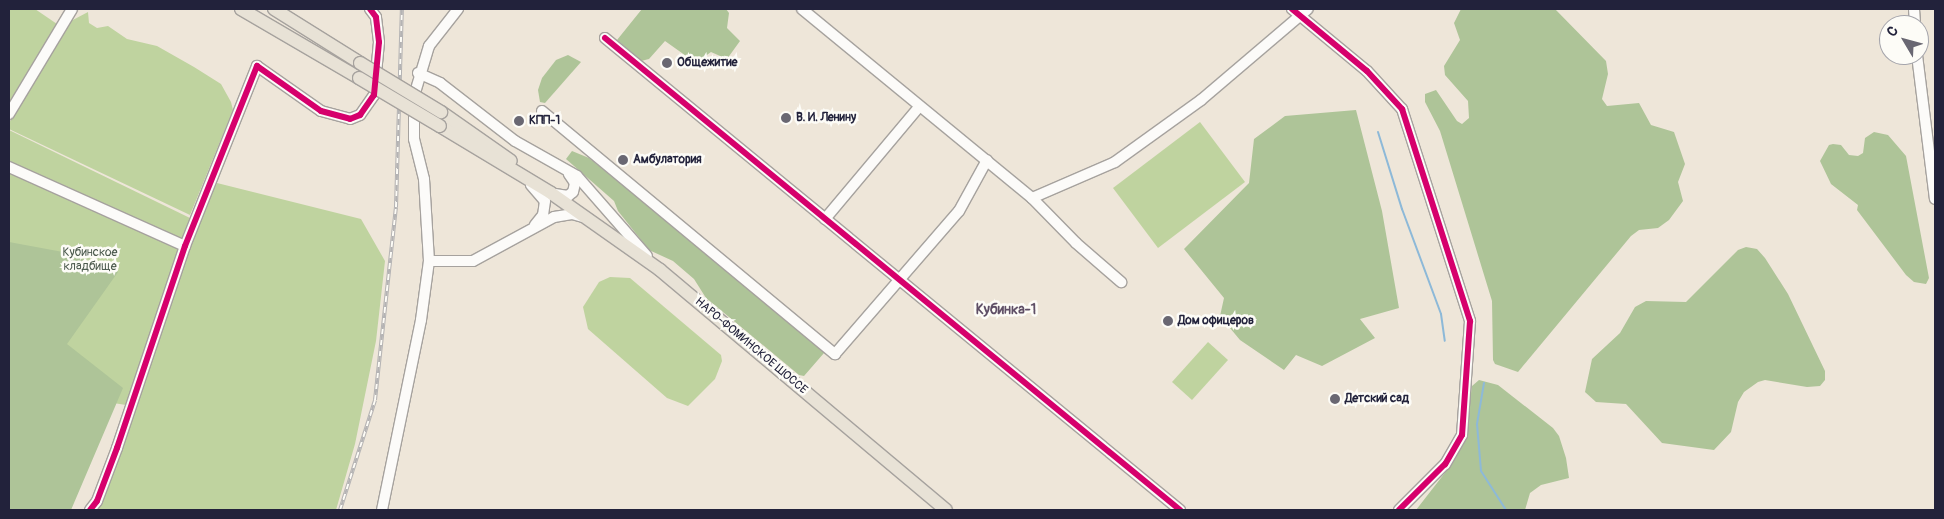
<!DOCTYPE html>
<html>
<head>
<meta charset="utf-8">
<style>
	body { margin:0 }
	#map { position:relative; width:1944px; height:519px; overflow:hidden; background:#eee6d9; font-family:Pangolin,sans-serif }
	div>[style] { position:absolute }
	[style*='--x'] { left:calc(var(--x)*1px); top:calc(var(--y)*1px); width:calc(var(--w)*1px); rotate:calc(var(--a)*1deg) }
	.green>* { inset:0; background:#bfd39f }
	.forest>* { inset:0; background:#aec498 }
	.stream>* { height:2px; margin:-1px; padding:0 1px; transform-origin:1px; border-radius:1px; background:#8db9d8 }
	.roads { filter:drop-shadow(1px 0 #a6a29e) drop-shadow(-1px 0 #a6a29e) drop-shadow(0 1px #a6a29e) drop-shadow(0 -1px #a6a29e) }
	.minor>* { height:10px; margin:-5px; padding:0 5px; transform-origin:5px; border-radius:5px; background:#fcfbf9 }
	.major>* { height:12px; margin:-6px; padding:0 6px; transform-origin:6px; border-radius:6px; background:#e8e2d6 }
	.rail>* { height:4px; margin-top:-2px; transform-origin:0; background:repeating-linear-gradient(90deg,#fdfcf7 0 5.5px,#b4b3b4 0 11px); box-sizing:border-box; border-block:1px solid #b4b3b4 }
	.bridges { filter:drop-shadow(1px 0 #a6a29e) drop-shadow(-1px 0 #a6a29e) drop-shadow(0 1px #a6a29e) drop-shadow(0 -1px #a6a29e) }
	.major-bridge>* { height:12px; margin:-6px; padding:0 6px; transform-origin:6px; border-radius:6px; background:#e8e2d6 }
	.cycleway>* { height:6px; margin:-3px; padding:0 3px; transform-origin:3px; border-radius:3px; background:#d6006c }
	.dots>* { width:14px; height:14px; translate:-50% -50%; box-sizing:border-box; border:2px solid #fdfcf7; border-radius:50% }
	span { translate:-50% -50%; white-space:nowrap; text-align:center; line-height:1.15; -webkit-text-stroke:5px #fdfcf7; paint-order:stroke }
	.poi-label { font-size:12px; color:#22223b; font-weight:700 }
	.left { translate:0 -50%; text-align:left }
	.park-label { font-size:12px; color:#4c5a4e }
	.street-label { font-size:12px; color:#22223b }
	.neighbourhood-label { font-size:14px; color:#5f4f66; font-weight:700 }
	.frame { position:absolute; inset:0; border:10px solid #22223b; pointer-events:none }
	.north { position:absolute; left:1879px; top:15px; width:50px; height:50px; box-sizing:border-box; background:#fdfcf7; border:1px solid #a5a5ac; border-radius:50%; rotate:307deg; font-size:14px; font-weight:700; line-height:20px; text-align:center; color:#22223b }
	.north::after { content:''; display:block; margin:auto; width:18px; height:22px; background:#696772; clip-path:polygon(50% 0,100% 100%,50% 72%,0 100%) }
</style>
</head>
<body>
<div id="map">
	<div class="green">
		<div style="clip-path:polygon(9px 9px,35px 9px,57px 24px,9px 107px)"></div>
		<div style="clip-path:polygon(88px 12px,89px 23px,97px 28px,108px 26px,127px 39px,157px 46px,194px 67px,221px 84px,231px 102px,233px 110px,190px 215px,9px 129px,9px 123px,69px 22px)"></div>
		<div style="clip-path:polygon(1200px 122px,1245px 182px,1158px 248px,1113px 188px)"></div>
		<div style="clip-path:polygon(9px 130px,190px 218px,126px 405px,50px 393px,9px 363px)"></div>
		<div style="clip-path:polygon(217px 183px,361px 219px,385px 261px,376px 341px,355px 444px,336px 510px,97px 510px,130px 424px,193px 232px)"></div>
		<div style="clip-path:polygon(610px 277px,630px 278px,721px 355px,722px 361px,715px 379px,688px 406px,667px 398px,588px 329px,583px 307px,599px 282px)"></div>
		<div style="clip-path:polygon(1208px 342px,1228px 360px,1192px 400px,1172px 382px)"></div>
	</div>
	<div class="forest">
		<div style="clip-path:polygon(642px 9px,726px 9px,729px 13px,727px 28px,740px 41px,727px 59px,711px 52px,696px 63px,665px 41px,649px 59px,641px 61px,617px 40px)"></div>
		<div style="clip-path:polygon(1461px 9px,1555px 9px,1606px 61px,1608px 74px,1602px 99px,1607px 106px,1639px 103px,1651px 125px,1674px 132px,1685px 164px,1678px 182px,1683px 201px,1669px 220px,1658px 228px,1639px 230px,1631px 236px,1518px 372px,1495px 364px,1493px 360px,1492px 301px,1440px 131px,1425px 102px,1425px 94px,1436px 90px,1457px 121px,1462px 124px,1469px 118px,1468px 101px,1445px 75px,1444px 66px,1460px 40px,1454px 23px)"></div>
		<div style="clip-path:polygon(568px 55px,581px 62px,545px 103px,540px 102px,538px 90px,542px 78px,556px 60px)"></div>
		<div style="clip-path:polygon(1356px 110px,1382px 211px,1399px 308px,1360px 319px,1375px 338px,1322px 366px,1296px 355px,1284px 370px,1240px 340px,1220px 316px,1224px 298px,1184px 249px,1249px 183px,1254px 139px,1285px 116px)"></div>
		<div style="clip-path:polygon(1874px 132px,1888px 135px,1906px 156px,1929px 278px,1926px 284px,1914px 282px,1906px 275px,1857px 210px,1858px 205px,1831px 184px,1820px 161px,1829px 145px,1833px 144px,1841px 145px,1849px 155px,1858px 156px,1863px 153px,1865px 138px)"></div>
		<div style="clip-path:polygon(572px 151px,589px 158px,823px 347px,824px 353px,804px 376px,799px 375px,706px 298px,694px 279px,673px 261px,649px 250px,618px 211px,614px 201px,566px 159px)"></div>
		<div style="clip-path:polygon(9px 242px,63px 252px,118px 272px,67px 344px,123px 388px,71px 510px,9px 510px)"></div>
		<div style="clip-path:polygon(1746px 247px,1757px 249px,1765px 258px,1788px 294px,1825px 371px,1825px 380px,1820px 386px,1807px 387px,1765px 380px,1758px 382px,1744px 392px,1738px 402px,1731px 432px,1714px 450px,1662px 443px,1626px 404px,1596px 402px,1585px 392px,1592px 359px,1620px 333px,1635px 307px,1646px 301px,1686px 302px,1738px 250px)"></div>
		<div style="clip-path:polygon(1479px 380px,1498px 385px,1553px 428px,1559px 436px,1566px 458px,1569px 478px,1541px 485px,1530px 493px,1525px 510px,1416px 510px,1451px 465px,1465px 435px,1472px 386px)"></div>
	</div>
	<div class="stream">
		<div style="--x:1378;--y:132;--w:81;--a:72.7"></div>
		<div style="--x:1402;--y:209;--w:112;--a:69.6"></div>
		<div style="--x:1441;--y:314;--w:27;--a:82"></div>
		<div style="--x:1484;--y:383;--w:42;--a:99.7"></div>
		<div style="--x:1477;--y:424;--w:47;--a:85.1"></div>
		<div style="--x:1481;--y:471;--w:46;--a:57.3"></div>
	</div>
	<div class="roads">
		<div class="minor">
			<div style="--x:802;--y:9;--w:298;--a:39.4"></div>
			<div style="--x:1032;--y:198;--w:63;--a:45.6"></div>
			<div style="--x:1076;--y:243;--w:60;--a:40.9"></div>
			<div style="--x:1292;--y:9;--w:97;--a:39.6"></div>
			<div style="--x:1367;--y:71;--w:52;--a:47.4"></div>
			<div style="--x:1402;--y:109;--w:223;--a:72.2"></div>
			<div style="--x:1470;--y:321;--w:114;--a:94"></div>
			<div style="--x:1462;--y:435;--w:34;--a:120"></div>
			<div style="--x:1445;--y:464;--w:65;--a:135"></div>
			<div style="--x:1914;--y:9;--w:16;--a:86"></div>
			<div style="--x:605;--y:38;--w:744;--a:39.38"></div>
			<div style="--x:1917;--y:55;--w:145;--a:82.9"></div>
			<div style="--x:418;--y:73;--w:24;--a:24"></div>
			<div style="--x:440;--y:83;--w:95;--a:37.7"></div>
			<div style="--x:515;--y:141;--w:71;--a:29.4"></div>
			<div style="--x:577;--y:176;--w:106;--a:48.8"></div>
			<div style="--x:542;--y:111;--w:381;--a:39.7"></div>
			<div style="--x:835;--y:354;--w:189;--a:-49.1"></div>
			<div style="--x:959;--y:211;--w:58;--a:-61.2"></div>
			<div style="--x:9;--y:114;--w:122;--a:-59"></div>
			<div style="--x:9;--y:167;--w:193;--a:24.2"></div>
			<div style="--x:531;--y:185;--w:21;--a:49"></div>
			<div style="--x:545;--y:201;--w:14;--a:98"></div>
			<div style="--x:543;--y:215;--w:13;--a:129"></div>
			<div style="--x:555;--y:194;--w:13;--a:9"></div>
			<div style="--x:568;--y:196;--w:6;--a:-39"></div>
			<div style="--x:573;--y:192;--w:9;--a:-77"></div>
			<div style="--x:575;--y:183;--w:11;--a:-124"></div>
			<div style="--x:1032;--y:198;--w:90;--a:-23.4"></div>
			<div style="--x:1115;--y:162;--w:106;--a:-35.8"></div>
			<div style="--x:1201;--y:100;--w:140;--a:-40.4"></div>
			<div style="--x:825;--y:219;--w:146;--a:-50"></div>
			<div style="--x:429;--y:261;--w:44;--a:0"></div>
			<div style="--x:473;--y:261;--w:92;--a:-28.5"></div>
			<div style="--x:554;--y:217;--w:18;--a:-9"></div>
			<div style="--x:572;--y:214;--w:11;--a:15"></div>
			<div style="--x:90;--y:510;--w:11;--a:-52"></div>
			<div style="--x:97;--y:501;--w:57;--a:-69.3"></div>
			<div style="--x:117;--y:448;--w:213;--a:-71.4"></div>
			<div style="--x:185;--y:246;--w:194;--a:-68.2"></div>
			<div style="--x:257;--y:66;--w:78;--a:35.1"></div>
			<div style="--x:321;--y:111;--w:30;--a:15"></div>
			<div style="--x:350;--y:119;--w:11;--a:-22"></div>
			<div style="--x:360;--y:115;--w:24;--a:-55"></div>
			<div style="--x:374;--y:95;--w:53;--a:-84.6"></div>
			<div style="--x:379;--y:42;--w:25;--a:-97"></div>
			<div style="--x:376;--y:17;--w:10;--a:-127"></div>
			<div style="--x:382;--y:510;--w:194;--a:-78.4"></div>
			<div style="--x:421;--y:320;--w:60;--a:-82.3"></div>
			<div style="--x:429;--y:261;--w:82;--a:-93.5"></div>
			<div style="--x:424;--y:179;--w:41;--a:-104"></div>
			<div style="--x:414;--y:139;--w:43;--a:-90"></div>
			<div style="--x:414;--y:96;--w:52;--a:-73.3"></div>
			<div style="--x:429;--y:46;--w:47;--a:-51.9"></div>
		</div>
		<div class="major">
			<div style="--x:241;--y:9;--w:137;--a:30.3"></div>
			<div style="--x:274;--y:9;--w:102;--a:32.1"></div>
			<div style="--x:441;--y:112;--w:85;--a:35"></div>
			<div style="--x:440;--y:126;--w:130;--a:31.1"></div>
			<div style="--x:551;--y:193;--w:133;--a:35.2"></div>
			<div style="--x:660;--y:270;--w:373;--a:40"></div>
		</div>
	</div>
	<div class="rail">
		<div style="--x:340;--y:510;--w:115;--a:-72.3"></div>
		<div style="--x:375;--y:400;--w:194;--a:-83.8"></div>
		<div style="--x:396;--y:207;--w:198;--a:-88.3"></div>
	</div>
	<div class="bridges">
		<div class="major-bridge">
			<div style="--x:360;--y:63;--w:95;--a:31.2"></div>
			<div style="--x:359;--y:78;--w:94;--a:30.7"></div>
		</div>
	</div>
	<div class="cycleway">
		<div style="--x:1292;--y:9;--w:97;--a:39.6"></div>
		<div style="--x:1367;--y:71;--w:52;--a:47.4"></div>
		<div style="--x:1402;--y:109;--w:223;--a:72.2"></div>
		<div style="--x:1470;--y:321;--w:114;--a:94"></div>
		<div style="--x:1462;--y:435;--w:34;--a:120"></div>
		<div style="--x:1445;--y:464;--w:65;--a:135"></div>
		<div style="--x:605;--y:38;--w:744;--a:39.38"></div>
		<div style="--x:90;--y:510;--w:11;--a:-52"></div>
		<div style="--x:97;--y:501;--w:57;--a:-69.3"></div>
		<div style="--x:117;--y:448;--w:213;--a:-71.4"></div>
		<div style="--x:185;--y:246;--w:194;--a:-68.2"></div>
		<div style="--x:257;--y:66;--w:78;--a:35.1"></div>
		<div style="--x:321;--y:111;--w:30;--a:15"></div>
		<div style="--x:350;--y:119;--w:11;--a:-22"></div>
		<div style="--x:360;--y:115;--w:24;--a:-55"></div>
		<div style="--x:374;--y:95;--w:53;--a:-84.6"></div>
		<div style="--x:379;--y:42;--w:25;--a:-97"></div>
		<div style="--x:376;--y:17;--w:10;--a:-127"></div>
	</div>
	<div class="dots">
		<div style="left:667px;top:63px;background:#696772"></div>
		<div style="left:786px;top:118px;background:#696772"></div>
		<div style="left:519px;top:121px;background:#696772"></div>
		<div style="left:623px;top:160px;background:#696772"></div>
		<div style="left:1168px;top:321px;background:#696772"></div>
		<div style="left:1335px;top:399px;background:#696772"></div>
	</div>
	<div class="poi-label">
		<span class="left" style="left:677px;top:63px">Общежитие</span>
		<span class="left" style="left:796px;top:118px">В. И. Ленину</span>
		<span class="left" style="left:529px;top:121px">КПП-1</span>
		<span class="left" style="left:633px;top:160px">Амбулатория</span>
		<span class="left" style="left:1178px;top:321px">Дом офицеров</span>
		<span class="left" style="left:1345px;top:399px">Детский сад</span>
	</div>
	<div class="park-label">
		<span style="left:90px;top:260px">Кубинское<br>кладбище</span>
	</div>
	<div class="street-label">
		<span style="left:751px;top:346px;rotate:40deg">НАРО-ФОМИНСКОЕ ШОССЕ</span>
	</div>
	<div class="neighbourhood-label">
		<span style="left:1006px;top:310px">Кубинка-1</span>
	</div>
	<div class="frame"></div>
	<div class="north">С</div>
</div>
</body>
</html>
